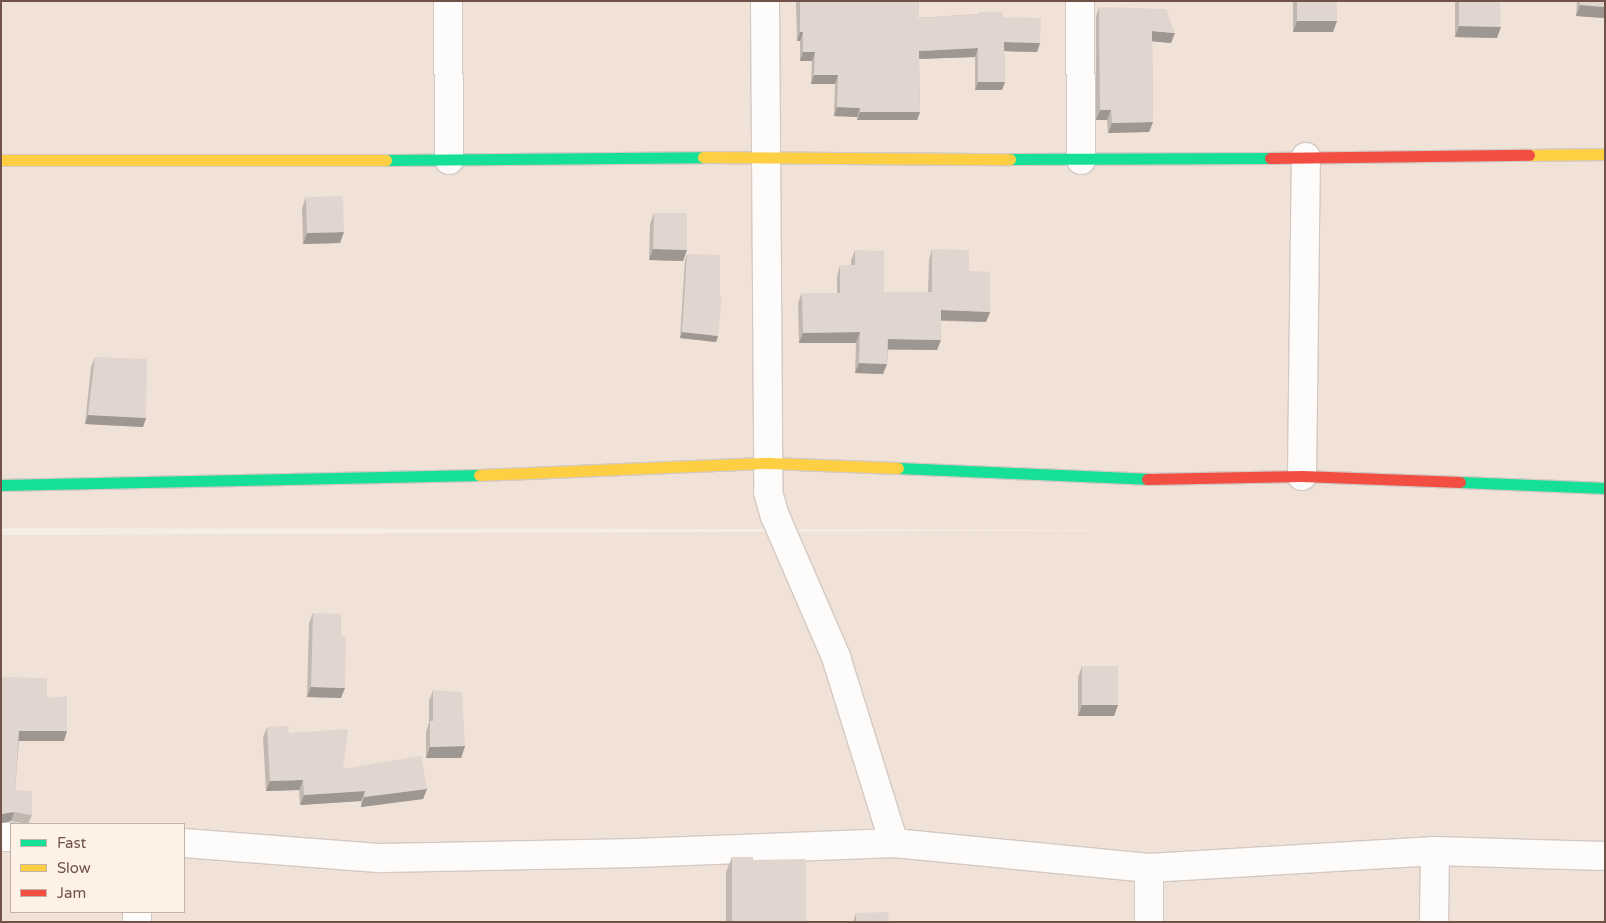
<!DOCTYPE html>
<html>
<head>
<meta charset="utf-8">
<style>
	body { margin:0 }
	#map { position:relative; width:1606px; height:923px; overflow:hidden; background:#f5eee7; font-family:"Varela Round",sans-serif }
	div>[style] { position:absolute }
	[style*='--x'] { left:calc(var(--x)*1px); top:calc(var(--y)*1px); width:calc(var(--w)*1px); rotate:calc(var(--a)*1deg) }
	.residential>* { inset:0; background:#f0e2d7 }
	.roads { filter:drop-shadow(1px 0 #d3c9c4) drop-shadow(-1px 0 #d3c9c4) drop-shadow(0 1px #d3c9c4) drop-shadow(0 -1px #d3c9c4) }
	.street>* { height:28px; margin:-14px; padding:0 14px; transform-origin:14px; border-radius:14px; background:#fefcfb }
	.fast>* { height:11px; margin:-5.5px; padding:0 5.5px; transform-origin:5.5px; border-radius:5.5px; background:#16e098 }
	.slow>* { height:11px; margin:-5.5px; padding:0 5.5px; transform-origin:5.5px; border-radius:5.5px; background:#ffcf43 }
	.jam>* { height:11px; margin:-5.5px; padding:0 5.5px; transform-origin:5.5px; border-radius:5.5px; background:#f24e42 }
	.wall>* { inset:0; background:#c2b8b2 }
	.shaded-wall>* { inset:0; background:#9e9691 }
	.building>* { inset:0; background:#e1d6cf }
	span { translate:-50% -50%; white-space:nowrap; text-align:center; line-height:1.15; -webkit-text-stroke:4px #fef2e6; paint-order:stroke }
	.frame { position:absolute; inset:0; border:2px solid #705249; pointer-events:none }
	.legend { position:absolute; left:10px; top:823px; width:175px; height:90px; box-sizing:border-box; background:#fef2e6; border:1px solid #c5b2a7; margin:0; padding:6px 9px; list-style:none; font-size:15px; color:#705249 }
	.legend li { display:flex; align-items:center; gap:10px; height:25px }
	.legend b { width:25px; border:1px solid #c5b2a7 }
</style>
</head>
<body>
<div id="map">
	<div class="residential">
		<div style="clip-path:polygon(evenodd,1px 1px,1605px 1px,1605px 922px,1px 922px,1px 535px,1191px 530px,1px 528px,1px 1px,11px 824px,184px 824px,184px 912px,11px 912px,11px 824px)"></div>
	</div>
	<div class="roads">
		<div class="street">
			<div style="--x:448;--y:1;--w:159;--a:89.6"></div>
			<div style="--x:765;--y:1;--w:491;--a:89.6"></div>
			<div style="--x:768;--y:492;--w:25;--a:74"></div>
			<div style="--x:775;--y:516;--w:154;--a:66.6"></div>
			<div style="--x:836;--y:657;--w:195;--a:72.7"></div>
			<div style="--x:1080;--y:1;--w:159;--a:89.6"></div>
			<div style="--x:1302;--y:476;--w:319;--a:-89.3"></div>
			<div style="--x:1;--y:837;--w:10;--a:0"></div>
			<div style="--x:184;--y:843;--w:198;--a:4.4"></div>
			<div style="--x:381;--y:858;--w:255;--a:-1.1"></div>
			<div style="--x:636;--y:853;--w:258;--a:-2.2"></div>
			<div style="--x:894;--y:843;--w:256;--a:5.6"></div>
			<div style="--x:1149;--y:868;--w:287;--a:-3.4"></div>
			<div style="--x:1435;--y:851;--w:170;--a:1.7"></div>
			<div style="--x:1149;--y:868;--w:54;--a:90"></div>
			<div style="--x:137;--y:922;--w:10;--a:-90"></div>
			<div style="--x:1434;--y:922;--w:71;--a:-89.2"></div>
		</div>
		<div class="fast">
			<div style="--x:1010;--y:159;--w:260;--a:-0.2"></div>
			<div style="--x:386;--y:160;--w:317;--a:-0.5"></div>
			<div style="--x:898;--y:468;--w:249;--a:2.5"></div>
			<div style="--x:1460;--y:482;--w:145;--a:2.4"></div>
			<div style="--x:1;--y:485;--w:478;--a:-1.2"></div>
		</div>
		<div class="slow">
			<div style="--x:1529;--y:155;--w:76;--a:-0.8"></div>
			<div style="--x:703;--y:157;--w:307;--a:0.4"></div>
			<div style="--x:1;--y:160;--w:385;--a:0"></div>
			<div style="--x:479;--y:475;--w:290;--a:-2.4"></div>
			<div style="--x:769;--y:463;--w:129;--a:2.2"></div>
		</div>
		<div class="jam">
			<div style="--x:1270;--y:158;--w:259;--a:-0.7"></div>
			<div style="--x:1147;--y:479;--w:155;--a:-1.1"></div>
			<div style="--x:1302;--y:476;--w:158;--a:2.2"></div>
		</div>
	</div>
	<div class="wall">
		<div style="clip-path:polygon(796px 1px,919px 1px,918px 18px,979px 14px,980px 12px,1003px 17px,1040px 43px,1037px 52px,1004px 51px,1005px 82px,1002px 90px,975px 90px,975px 57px,919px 59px,920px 112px,917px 120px,857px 120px,857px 117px,834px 116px,835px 84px,811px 84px,812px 61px,800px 61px,800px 41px,797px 41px)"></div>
		<div style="clip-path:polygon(1293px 1px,1337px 1px,1333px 32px,1293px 32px)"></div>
		<div style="clip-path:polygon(1451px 1px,1500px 1px,1497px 38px,1455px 37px,1455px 1px)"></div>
		<div style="clip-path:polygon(1577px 1px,1605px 1px,1605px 18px,1576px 16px)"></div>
		<div style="clip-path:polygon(1099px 7px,1171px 43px,1152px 41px,1153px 122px,1149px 132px,1108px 133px,1107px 120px,1096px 120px,1096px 17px)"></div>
		<div style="clip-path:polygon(306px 197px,340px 243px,303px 244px,302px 208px)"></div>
		<div style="clip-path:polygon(654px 213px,687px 250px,683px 261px,649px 260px,650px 224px)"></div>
		<div style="clip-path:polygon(932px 249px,969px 271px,990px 312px,986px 322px,941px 321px,937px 350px,888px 350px,887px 364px,883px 374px,855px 373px,856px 343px,799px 343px,798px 303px,802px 293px,837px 293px,837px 276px,840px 265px,851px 265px,851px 261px,855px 250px,884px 292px,928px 292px,929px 260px)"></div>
		<div style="clip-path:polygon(687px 254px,718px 336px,716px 342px,680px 338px,685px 260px)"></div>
		<div style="clip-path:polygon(95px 357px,146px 418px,143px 427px,85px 424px,91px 367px)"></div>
		<div style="clip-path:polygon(313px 613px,341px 698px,307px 697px,309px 623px)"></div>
		<div style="clip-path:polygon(1082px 666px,1118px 705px,1114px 716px,1078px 716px,1078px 677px)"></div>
		<div style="clip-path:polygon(1px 677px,47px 698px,64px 741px,19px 741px,15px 790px,32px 815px,28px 824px,11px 821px,1px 823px)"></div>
		<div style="clip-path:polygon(433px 690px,465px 746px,461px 758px,426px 758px,426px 732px,429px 722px,429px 701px)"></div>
		<div style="clip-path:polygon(267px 727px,289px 733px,343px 769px,427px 789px,423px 799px,361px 807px,361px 801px,300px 805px,299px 790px,266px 791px,263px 737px)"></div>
		<div style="clip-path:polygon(732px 857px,753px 860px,806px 922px,726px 922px,726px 872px)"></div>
		<div style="clip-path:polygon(856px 913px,889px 922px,853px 922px)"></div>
	</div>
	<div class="shaded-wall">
		<div style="clip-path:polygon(1580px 5px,1605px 7px,1605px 18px,1576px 16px)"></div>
		<div style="clip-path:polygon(1297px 21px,1337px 21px,1333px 32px,1293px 32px)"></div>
		<div style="clip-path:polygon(1459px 26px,1501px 27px,1497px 38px,1455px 37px)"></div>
		<div style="clip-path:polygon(1152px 31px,1175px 33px,1171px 43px,1148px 41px)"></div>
		<div style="clip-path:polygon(800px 32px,803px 32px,800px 41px,797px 41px)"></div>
		<div style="clip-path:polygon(1004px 42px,1040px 43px,1037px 52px,1001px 51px)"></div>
		<div style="clip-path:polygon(978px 48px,975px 57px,916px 59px,919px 51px)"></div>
		<div style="clip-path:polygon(803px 52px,815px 52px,812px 61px,800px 61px)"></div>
		<div style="clip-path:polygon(814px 75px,838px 75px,835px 84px,811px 84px)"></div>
		<div style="clip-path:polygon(978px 82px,1005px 82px,1002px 90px,975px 90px)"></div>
		<div style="clip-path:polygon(837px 107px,860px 108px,857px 117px,834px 116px)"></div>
		<div style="clip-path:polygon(1100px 110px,1111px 110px,1107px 120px,1096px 120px)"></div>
		<div style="clip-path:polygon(860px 112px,920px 112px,917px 120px,857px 120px)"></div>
		<div style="clip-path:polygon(1153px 122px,1149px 132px,1108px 133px,1112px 123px)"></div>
		<div style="clip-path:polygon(344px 232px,340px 243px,303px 244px,307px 233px)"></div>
		<div style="clip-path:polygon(653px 249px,687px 250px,683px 261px,649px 260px)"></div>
		<div style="clip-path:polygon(941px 310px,990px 312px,986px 322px,938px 320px)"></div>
		<div style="clip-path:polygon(682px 332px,718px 336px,716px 342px,680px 338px)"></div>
		<div style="clip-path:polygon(860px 332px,856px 343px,799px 343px,803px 333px)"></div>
		<div style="clip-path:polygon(888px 339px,941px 340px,937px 350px,884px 349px)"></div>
		<div style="clip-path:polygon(859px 363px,887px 364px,883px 374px,855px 373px)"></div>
		<div style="clip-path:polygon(88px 415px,146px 418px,143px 427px,85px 424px)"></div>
		<div style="clip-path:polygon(311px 687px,345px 688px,341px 698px,307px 697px)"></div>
		<div style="clip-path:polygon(1082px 705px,1118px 705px,1114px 716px,1078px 716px)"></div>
		<div style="clip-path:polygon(19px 731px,67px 731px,64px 741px,16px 741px)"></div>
		<div style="clip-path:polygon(465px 746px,461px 758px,426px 758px,430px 747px)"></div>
		<div style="clip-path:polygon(303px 780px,299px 790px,266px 791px,270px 781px)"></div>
		<div style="clip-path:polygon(427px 789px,423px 799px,361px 807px,364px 797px)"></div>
		<div style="clip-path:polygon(365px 791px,361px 801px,300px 805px,304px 795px)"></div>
		<div style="clip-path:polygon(14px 812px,11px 821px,1px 823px,1px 814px)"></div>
		<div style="clip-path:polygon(732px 921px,770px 921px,769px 922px,732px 922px)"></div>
	</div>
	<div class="building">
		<div style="clip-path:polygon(800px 1px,919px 1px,918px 18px,980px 14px,980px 12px,1003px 12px,1003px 17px,1041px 18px,1040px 43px,1004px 42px,1005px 82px,978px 82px,978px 48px,919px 51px,920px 112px,860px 112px,860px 108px,837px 107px,838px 75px,814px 75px,815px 52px,803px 52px,803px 32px,800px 32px)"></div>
		<div style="clip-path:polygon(1297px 1px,1337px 1px,1337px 21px,1297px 21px)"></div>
		<div style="clip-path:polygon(1459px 1px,1500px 1px,1501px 27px,1459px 26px)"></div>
		<div style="clip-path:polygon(1580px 1px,1605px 1px,1605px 7px,1580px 5px)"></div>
		<div style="clip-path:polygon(1099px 7px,1166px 9px,1175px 33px,1152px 31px,1153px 122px,1112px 123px,1111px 110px,1100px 110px)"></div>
		<div style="clip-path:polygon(343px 196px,344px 232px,307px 233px,306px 197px)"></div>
		<div style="clip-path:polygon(654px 213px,687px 213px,687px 250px,653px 249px)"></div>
		<div style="clip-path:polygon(932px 249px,969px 250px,969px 271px,990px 272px,990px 312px,941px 310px,941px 340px,888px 339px,887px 364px,859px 363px,860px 332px,803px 333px,802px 293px,840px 293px,840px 265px,855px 265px,855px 250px,884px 251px,884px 292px,932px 292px)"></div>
		<div style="clip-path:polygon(687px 254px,720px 255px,720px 296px,722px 296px,718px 336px,682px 332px)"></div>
		<div style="clip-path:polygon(95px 357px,147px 359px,146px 418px,88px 415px)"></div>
		<div style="clip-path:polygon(313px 613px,341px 614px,341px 636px,346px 636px,345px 688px,311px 687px)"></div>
		<div style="clip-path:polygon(1082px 666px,1118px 666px,1118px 705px,1082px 705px)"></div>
		<div style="clip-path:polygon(1px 677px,47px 678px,47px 698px,67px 696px,67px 731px,19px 731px,15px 790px,32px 791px,32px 815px,14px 812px,1px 814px)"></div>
		<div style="clip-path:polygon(433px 690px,462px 692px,465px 746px,430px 747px,430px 721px,433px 721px)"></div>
		<div style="clip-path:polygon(288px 726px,289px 733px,348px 729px,343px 769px,421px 756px,427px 789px,364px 797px,365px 791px,304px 795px,303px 780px,270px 781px,267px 727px)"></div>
		<div style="clip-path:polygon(732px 857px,753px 857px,753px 860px,806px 859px,806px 922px,770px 922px,770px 921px,732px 921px)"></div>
		<div style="clip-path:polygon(888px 912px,889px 922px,856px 922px,856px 913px)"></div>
	</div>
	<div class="frame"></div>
	<ul class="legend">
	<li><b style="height:6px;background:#16e098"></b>Fast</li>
	<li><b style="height:6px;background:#ffcf43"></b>Slow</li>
	<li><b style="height:6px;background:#f24e42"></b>Jam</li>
	</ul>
</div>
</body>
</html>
